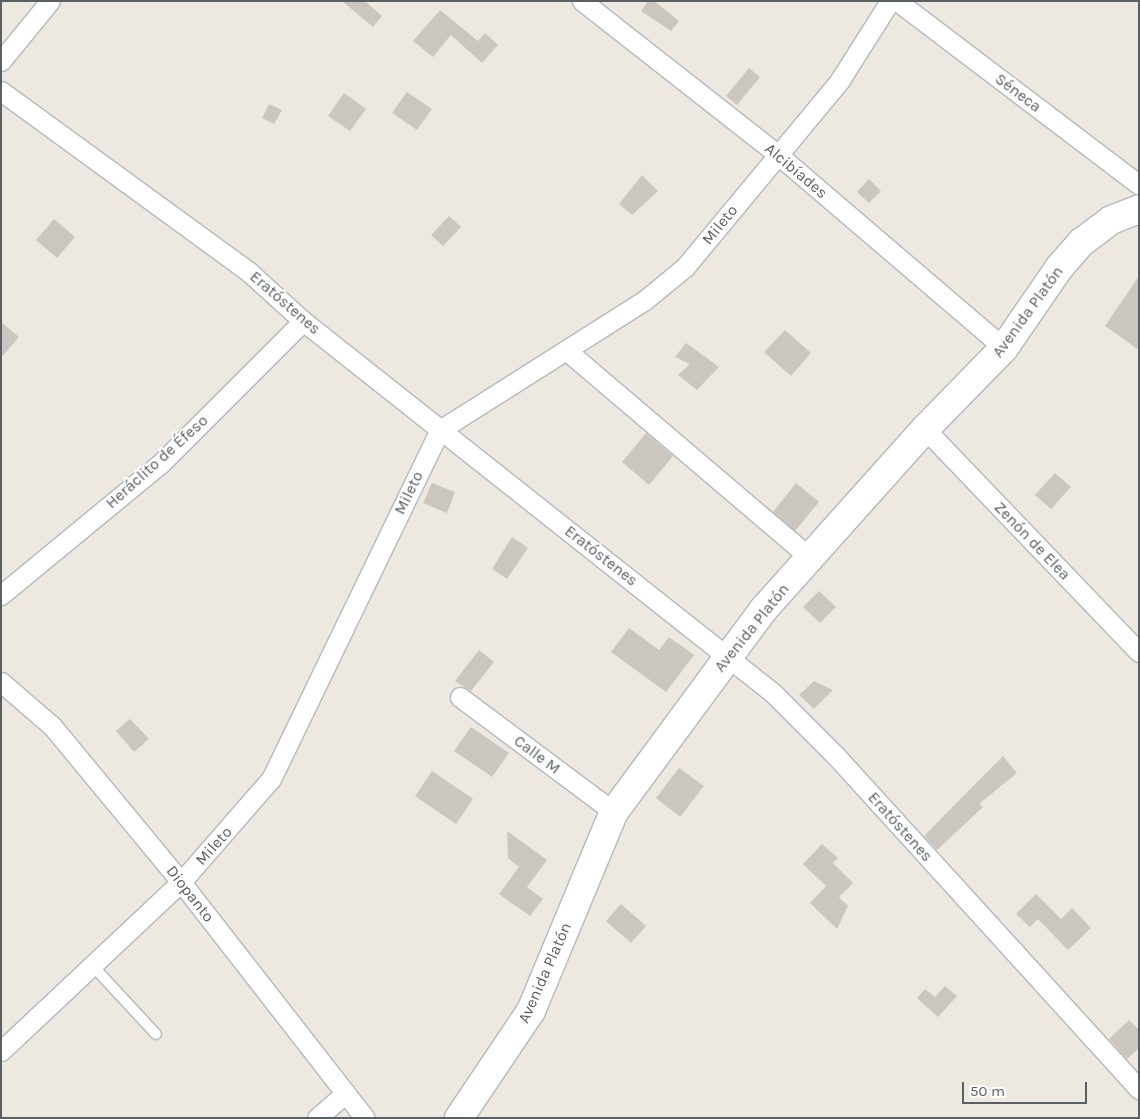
<!DOCTYPE html>
<html>
<head>
<meta charset="utf-8">
<style>
	body { margin:0 }
	#map { position:relative; width:1140px; height:1119px; overflow:hidden; background:#eee9e0; font-family:Karla,sans-serif }
	div>[style] { position:absolute }
	[style*='--x'] { left:calc(var(--x)*1px); top:calc(var(--y)*1px); width:calc(var(--w)*1px); rotate:calc(var(--a)*1deg) }
	.building>* { inset:0; background:#cbc6bf }
	.roads { filter:drop-shadow(1px 0 #b3b9bd) drop-shadow(-1px 0 #b3b9bd) drop-shadow(0 1px #b3b9bd) drop-shadow(0 -1px #b3b9bd) }
	.lane>* { height:10px; margin:-5px; padding:0 5px; transform-origin:5px; border-radius:5px; background:#fff }
	.street>* { height:19px; margin:-9.5px; padding:0 9.5px; transform-origin:9.5px; border-radius:9.5px; background:#fff }
	.secondary>* { height:28px; margin:-14px; padding:0 14px; transform-origin:14px; border-radius:14px; background:#fff }
	span { translate:-50% -50%; white-space:nowrap; text-align:center; line-height:1.15; -webkit-text-stroke:4px #fff; paint-order:stroke }
	.street-label { font-size:16px; color:#595f63 }
	.frame { position:absolute; inset:0; border:2px solid #595f63; pointer-events:none }
	.scale { position:absolute; left:962px; top:1082px; width:125px; height:22px; box-sizing:border-box; border:2px solid #595f63; border-top:0; padding-left:6px; font-size:15px; line-height:18px; white-space:nowrap; color:#595f63; -webkit-text-stroke:4px #fff; paint-order:stroke }
</style>
</head>
<body>
<div id="map">
	<div class="building">
		<div style="clip-path:polygon(342px 1px,365px 1px,382px 16px,373px 27px)"></div>
		<div style="clip-path:polygon(648px 1px,654px 1px,679px 21px,671px 31px,641px 11px)"></div>
		<div style="clip-path:polygon(440px 10px,478px 41px,485px 33px,498px 45px,482px 63px,451px 35px,433px 57px,413px 41px)"></div>
		<div style="clip-path:polygon(749px 68px,760px 77px,737px 105px,726px 96px)"></div>
		<div style="clip-path:polygon(407px 92px,432px 109px,417px 130px,392px 113px)"></div>
		<div style="clip-path:polygon(344px 93px,366px 109px,350px 131px,328px 116px)"></div>
		<div style="clip-path:polygon(269px 104px,282px 110px,274px 124px,262px 118px)"></div>
		<div style="clip-path:polygon(642px 175px,658px 191px,632px 215px,619px 204px)"></div>
		<div style="clip-path:polygon(869px 179px,881px 191px,869px 203px,857px 192px)"></div>
		<div style="clip-path:polygon(449px 216px,461px 227px,443px 246px,431px 235px)"></div>
		<div style="clip-path:polygon(54px 219px,75px 237px,57px 258px,36px 240px)"></div>
		<div style="clip-path:polygon(1139px 276px,1139px 350px,1105px 326px)"></div>
		<div style="clip-path:polygon(1px 322px,19px 337px,1px 358px)"></div>
		<div style="clip-path:polygon(785px 330px,811px 353px,791px 376px,764px 352px)"></div>
		<div style="clip-path:polygon(686px 343px,719px 367px,697px 390px,678px 375px,690px 364px,675px 357px)"></div>
		<div style="clip-path:polygon(646px 433px,673px 456px,649px 485px,622px 462px)"></div>
		<div style="clip-path:polygon(1055px 473px,1071px 487px,1051px 509px,1035px 495px)"></div>
		<div style="clip-path:polygon(432px 483px,455px 492px,447px 513px,423px 503px)"></div>
		<div style="clip-path:polygon(796px 483px,819px 502px,795px 531px,773px 512px)"></div>
		<div style="clip-path:polygon(512px 537px,528px 548px,507px 579px,492px 569px)"></div>
		<div style="clip-path:polygon(819px 591px,836px 607px,820px 623px,803px 607px)"></div>
		<div style="clip-path:polygon(629px 628px,659px 650px,669px 637px,694px 655px,666px 692px,611px 652px)"></div>
		<div style="clip-path:polygon(479px 650px,494px 662px,471px 691px,455px 681px)"></div>
		<div style="clip-path:polygon(814px 681px,833px 690px,814px 709px,799px 695px)"></div>
		<div style="clip-path:polygon(130px 719px,149px 739px,134px 752px,116px 731px)"></div>
		<div style="clip-path:polygon(471px 727px,509px 753px,492px 777px,454px 751px)"></div>
		<div style="clip-path:polygon(1003px 756px,1017px 773px,979px 804px,983px 807px,937px 850px,924px 836px)"></div>
		<div style="clip-path:polygon(679px 768px,704px 786px,680px 817px,656px 798px)"></div>
		<div style="clip-path:polygon(432px 771px,473px 799px,456px 824px,415px 796px)"></div>
		<div style="clip-path:polygon(507px 831px,547px 860px,527px 887px,543px 899px,530px 916px,499px 894px,519px 867px,508px 858px)"></div>
		<div style="clip-path:polygon(822px 844px,838px 858px,833px 863px,853px 883px,839px 897px,848px 906px,837px 929px,810px 903px,826px 886px,803px 864px)"></div>
		<div style="clip-path:polygon(1036px 894px,1061px 919px,1072px 908px,1091px 928px,1068px 950px,1038px 919px,1030px 927px,1016px 914px)"></div>
		<div style="clip-path:polygon(621px 904px,646px 926px,631px 943px,606px 921px)"></div>
		<div style="clip-path:polygon(945px 986px,957px 996px,938px 1017px,917px 998px,925px 989px,935px 997px)"></div>
		<div style="clip-path:polygon(1129px 1020px,1139px 1030px,1139px 1048px,1127px 1059px,1109px 1039px)"></div>
	</div>
	<div class="roads">
		<div class="lane">
			<div style="--x:92;--y:965;--w:94;--a:47.2"></div>
		</div>
		<div class="street">
			<div style="--x:582;--y:1;--w:248;--a:38.1"></div>
			<div style="--x:777;--y:154;--w:299;--a:40.5"></div>
			<div style="--x:897;--y:1;--w:304;--a:37.2"></div>
			<div style="--x:1;--y:61;--w:77;--a:-50.8"></div>
			<div style="--x:1;--y:91;--w:307;--a:36.1"></div>
			<div style="--x:249;--y:272;--w:73;--a:42.2"></div>
			<div style="--x:303;--y:321;--w:599;--a:38.36"></div>
			<div style="--x:773;--y:693;--w:88;--a:45"></div>
			<div style="--x:835;--y:755;--w:452;--a:47.7"></div>
			<div style="--x:566;--y:350;--w:321;--a:40.4"></div>
			<div style="--x:925;--y:429;--w:309;--a:46.2"></div>
			<div style="--x:1;--y:595;--w:206;--a:-39.5"></div>
			<div style="--x:160;--y:464;--w:202;--a:-45"></div>
			<div style="--x:1;--y:682;--w:67;--a:40.8"></div>
			<div style="--x:52;--y:726;--w:202;--a:50.4"></div>
			<div style="--x:181;--y:882;--w:299;--a:52.1"></div>
			<div style="--x:460;--y:697;--w:192;--a:36.8"></div>
			<div style="--x:1;--y:1051;--w:247;--a:-43.2"></div>
			<div style="--x:181;--y:882;--w:137;--a:-48.9"></div>
			<div style="--x:271;--y:779;--w:388;--a:-64.2"></div>
			<div style="--x:440;--y:430;--w:243;--a:-32.4"></div>
			<div style="--x:645;--y:300;--w:52;--a:-39.5"></div>
			<div style="--x:685;--y:267;--w:243;--a:-50.3"></div>
			<div style="--x:840;--y:80;--w:93;--a:-57.7"></div>
			<div style="--x:317;--y:1118;--w:38;--a:-41"></div>
		</div>
		<div class="secondary">
			<div style="--x:459;--y:1118;--w:129;--a:-56.1"></div>
			<div style="--x:531;--y:1011;--w:216;--a:-67.4"></div>
			<div style="--x:614;--y:812;--w:194;--a:-53.6"></div>
			<div style="--x:729;--y:656;--w:59;--a:-53.3"></div>
			<div style="--x:764;--y:609;--w:241;--a:-48.2"></div>
			<div style="--x:925;--y:429;--w:113;--a:-45.7"></div>
			<div style="--x:1004;--y:348;--w:97;--a:-55.5"></div>
			<div style="--x:1059;--y:268;--w:35;--a:-49"></div>
			<div style="--x:1082;--y:242;--w:36;--a:-37"></div>
			<div style="--x:1111;--y:220;--w:30;--a:-21"></div>
		</div>
	</div>
	<div class="street-label">
		<span style="left:1018px;top:93px;rotate:37deg">Séneca</span>
		<span style="left:796px;top:171px;rotate:40deg">Alcibíades</span>
		<span style="left:720px;top:225px;rotate:-51deg">Mileto</span>
		<span style="left:285px;top:303px;rotate:41deg">Eratóstenes</span>
		<span style="left:1028px;top:312px;rotate:-54deg">Avenida Platón</span>
		<span style="left:157px;top:462px;rotate:-42deg">Heráclito de Éfeso</span>
		<span style="left:409px;top:493px;rotate:-64deg">Mileto</span>
		<span style="left:1032px;top:541px;rotate:46deg">Zenón de Elea</span>
		<span style="left:601px;top:556px;rotate:38deg">Eratóstenes</span>
		<span style="left:752px;top:628px;rotate:-51deg">Avenida Platón</span>
		<span style="left:537px;top:755px;rotate:37deg">Calle M</span>
		<span style="left:900px;top:827px;rotate:48deg">Eratóstenes</span>
		<span style="left:214px;top:846px;rotate:-48deg">Mileto</span>
		<span style="left:190px;top:894px;rotate:52deg">Diopanto</span>
		<span style="left:545px;top:973px;rotate:-66deg">Avenida Platón</span>
	</div>
	<div class="frame"></div>
	<div class="scale">50 m</div>
</div>
</body>
</html>
